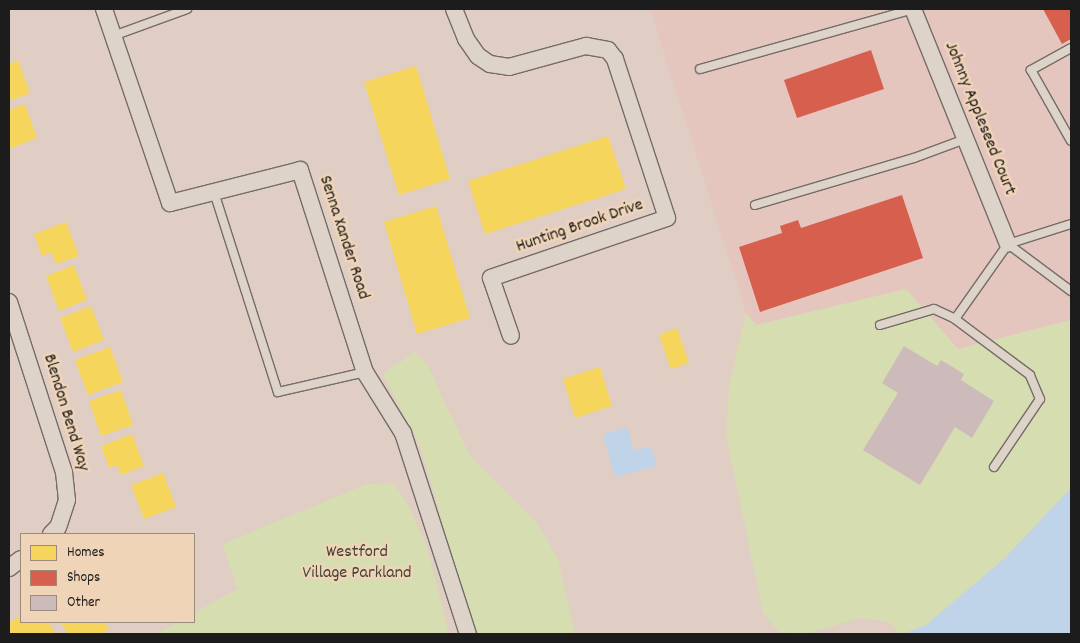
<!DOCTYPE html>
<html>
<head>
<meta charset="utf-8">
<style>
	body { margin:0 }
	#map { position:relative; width:1080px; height:643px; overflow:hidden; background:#e0cec4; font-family:Dekko,sans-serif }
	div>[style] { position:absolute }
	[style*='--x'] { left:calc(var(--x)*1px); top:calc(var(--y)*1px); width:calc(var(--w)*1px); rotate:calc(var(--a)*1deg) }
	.built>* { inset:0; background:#e4c6be }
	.green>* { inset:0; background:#d6ddb0 }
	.water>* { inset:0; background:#bfd3e9 }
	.homes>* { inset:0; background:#f6d55c }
	.shops>* { inset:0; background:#d6604d }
	.building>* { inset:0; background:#cdbbbb }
	.roads { filter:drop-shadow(1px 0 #746c68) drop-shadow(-1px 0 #746c68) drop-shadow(0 1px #746c68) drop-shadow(0 -1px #746c68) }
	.lane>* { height:8px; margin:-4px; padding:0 4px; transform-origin:4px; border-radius:4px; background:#ddd3c9 }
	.street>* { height:16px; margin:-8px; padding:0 8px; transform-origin:8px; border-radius:8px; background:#ddd3c9 }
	span { translate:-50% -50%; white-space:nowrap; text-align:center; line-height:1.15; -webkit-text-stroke:5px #f0d4b7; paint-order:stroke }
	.street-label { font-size:18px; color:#1c1c1c }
	.park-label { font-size:18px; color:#3f4536 }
	.frame { position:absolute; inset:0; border:10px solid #1c1c1c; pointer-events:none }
	.legend { position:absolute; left:20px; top:533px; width:175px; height:90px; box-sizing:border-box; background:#f0d4b7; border:1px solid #9b8a79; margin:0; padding:6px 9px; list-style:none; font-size:15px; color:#1c1c1c }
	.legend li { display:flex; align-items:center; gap:10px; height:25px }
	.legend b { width:25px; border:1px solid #9b8a79 }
</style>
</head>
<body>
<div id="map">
	<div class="built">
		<div style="clip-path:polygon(650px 9px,1071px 9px,1071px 320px,958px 349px,906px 289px,756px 325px,746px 313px)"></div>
	</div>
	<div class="green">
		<div style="clip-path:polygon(906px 289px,958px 349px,1071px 320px,1071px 488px,1004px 559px,926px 625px,901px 634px,888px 622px,861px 618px,805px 634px,779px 632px,763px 613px,726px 434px,729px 385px,746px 313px,756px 325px)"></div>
		<div style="clip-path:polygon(415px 352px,427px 364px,470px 456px,537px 523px,558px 559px,575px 634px,475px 634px,421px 449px,383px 374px)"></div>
		<div style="clip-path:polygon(394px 483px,411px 510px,427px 547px,449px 634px,156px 634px,179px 622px,194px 622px,194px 613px,237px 589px,223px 544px,367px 484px)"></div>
	</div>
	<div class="water">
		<div style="clip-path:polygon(627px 427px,634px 451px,651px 446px,657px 466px,615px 477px,603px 434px)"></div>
		<div style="clip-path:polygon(1071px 488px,1071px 634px,905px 634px,926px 625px,1004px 559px)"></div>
	</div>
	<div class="homes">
		<div style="clip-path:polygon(18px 60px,30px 93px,9px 101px,9px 64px)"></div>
		<div style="clip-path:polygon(416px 66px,450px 179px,399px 195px,364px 82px)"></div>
		<div style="clip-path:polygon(25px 104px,37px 138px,9px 149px,9px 110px)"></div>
		<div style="clip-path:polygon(608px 136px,626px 189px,485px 234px,468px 181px)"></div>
		<div style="clip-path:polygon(436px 206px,470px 318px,417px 334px,384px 222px)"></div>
		<div style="clip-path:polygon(66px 222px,79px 256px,56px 264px,51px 252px,42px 256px,34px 234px)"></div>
		<div style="clip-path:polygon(74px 265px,87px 300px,59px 311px,46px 276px)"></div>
		<div style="clip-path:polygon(91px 306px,104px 340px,73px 352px,60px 318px)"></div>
		<div style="clip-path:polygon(677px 328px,689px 363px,671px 369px,659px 335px)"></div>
		<div style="clip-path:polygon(110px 347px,123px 382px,88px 395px,75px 360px)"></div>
		<div style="clip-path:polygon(600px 367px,612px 406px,575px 418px,563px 379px)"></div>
		<div style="clip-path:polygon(121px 390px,133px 425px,101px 436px,89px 401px)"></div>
		<div style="clip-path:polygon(132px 434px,144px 466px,121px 475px,117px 465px,109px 468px,101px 446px)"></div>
		<div style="clip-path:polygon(163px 473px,176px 507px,144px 519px,131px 485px)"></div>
		<div style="clip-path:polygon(21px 615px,21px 622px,48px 622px,56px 634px,11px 634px,9px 623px)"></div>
		<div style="clip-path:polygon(60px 622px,104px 622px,109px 629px,101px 634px,68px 634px)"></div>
	</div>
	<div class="shops">
		<div style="clip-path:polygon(1043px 9px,1071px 9px,1071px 39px,1062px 44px)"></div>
		<div style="clip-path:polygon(871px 50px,884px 89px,797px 118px,784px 80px)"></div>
		<div style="clip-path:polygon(902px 195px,923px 258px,760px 312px,739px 247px,782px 233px,780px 226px,798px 220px,801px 228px)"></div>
	</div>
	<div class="building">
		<div style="clip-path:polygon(904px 346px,937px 366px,941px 360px,964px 374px,961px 380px,994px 401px,972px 438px,955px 427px,920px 485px,863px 450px,898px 393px,882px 383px)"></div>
	</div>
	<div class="roads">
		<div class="lane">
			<div style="--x:113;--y:36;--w:79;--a:-20"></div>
			<div style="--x:1071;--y:48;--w:46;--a:151.2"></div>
			<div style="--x:1031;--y:70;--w:81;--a:60.6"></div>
			<div style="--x:700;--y:69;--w:221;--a:-15.7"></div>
			<div style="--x:214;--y:192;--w:210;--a:72.3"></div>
			<div style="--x:278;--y:392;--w:89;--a:-12.9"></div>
			<div style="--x:755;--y:205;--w:166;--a:-16.5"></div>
			<div style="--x:914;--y:158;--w:54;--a:-20.4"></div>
			<div style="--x:1008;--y:244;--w:79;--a:36.7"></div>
			<div style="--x:880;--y:325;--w:56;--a:-16.5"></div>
			<div style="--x:934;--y:309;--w:23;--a:25"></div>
			<div style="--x:994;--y:467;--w:82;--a:-55.9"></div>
			<div style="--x:1040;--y:399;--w:26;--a:-113"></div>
			<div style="--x:1030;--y:375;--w:94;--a:-143.3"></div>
			<div style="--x:955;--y:319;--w:92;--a:-54.8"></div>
			<div style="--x:1008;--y:244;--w:66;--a:-17.6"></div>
		</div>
		<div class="street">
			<div style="--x:104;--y:9;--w:205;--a:71.2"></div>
			<div style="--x:170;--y:203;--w:134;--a:-14.2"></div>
			<div style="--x:300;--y:170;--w:212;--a:72.2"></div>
			<div style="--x:365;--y:372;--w:72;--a:58.1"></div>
			<div style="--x:403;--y:433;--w:211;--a:72.1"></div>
			<div style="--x:454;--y:9;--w:32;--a:68"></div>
			<div style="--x:466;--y:39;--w:21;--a:55"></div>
			<div style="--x:478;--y:56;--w:14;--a:34"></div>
			<div style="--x:490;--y:64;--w:19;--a:9"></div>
			<div style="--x:509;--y:67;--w:80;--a:-15.3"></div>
			<div style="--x:586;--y:46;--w:22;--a:10"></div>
			<div style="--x:608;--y:50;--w:11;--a:52"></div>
			<div style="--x:615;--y:59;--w:167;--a:71.9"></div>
			<div style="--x:667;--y:218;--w:186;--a:161.2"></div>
			<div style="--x:491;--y:278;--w:61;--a:71"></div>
			<div style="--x:913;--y:9;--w:253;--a:68"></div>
			<div style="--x:9;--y:302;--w:179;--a:72.1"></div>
			<div style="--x:64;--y:472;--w:28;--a:84"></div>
			<div style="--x:67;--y:500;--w:28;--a:108"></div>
			<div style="--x:58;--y:527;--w:10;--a:135"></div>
			<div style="--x:9;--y:568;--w:15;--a:-37"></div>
		</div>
	</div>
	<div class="street-label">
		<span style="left:979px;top:119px;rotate:68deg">Johnny Appleseed Court</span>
		<span style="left:580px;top:227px;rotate:-19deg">Hunting Brook Drive</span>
		<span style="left:343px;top:238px;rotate:72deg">Senna Xander Road</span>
		<span style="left:65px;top:413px;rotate:73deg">Blendon Bend Way</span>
	</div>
	<div class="park-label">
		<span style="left:357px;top:564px">Westford<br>Village Parkland</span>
	</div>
	<div class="frame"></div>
	<ul class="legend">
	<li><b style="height:14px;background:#f6d55c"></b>Homes</li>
	<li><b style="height:14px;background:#d6604d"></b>Shops</li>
	<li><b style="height:14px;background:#cdbbbb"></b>Other</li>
	</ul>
</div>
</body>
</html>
